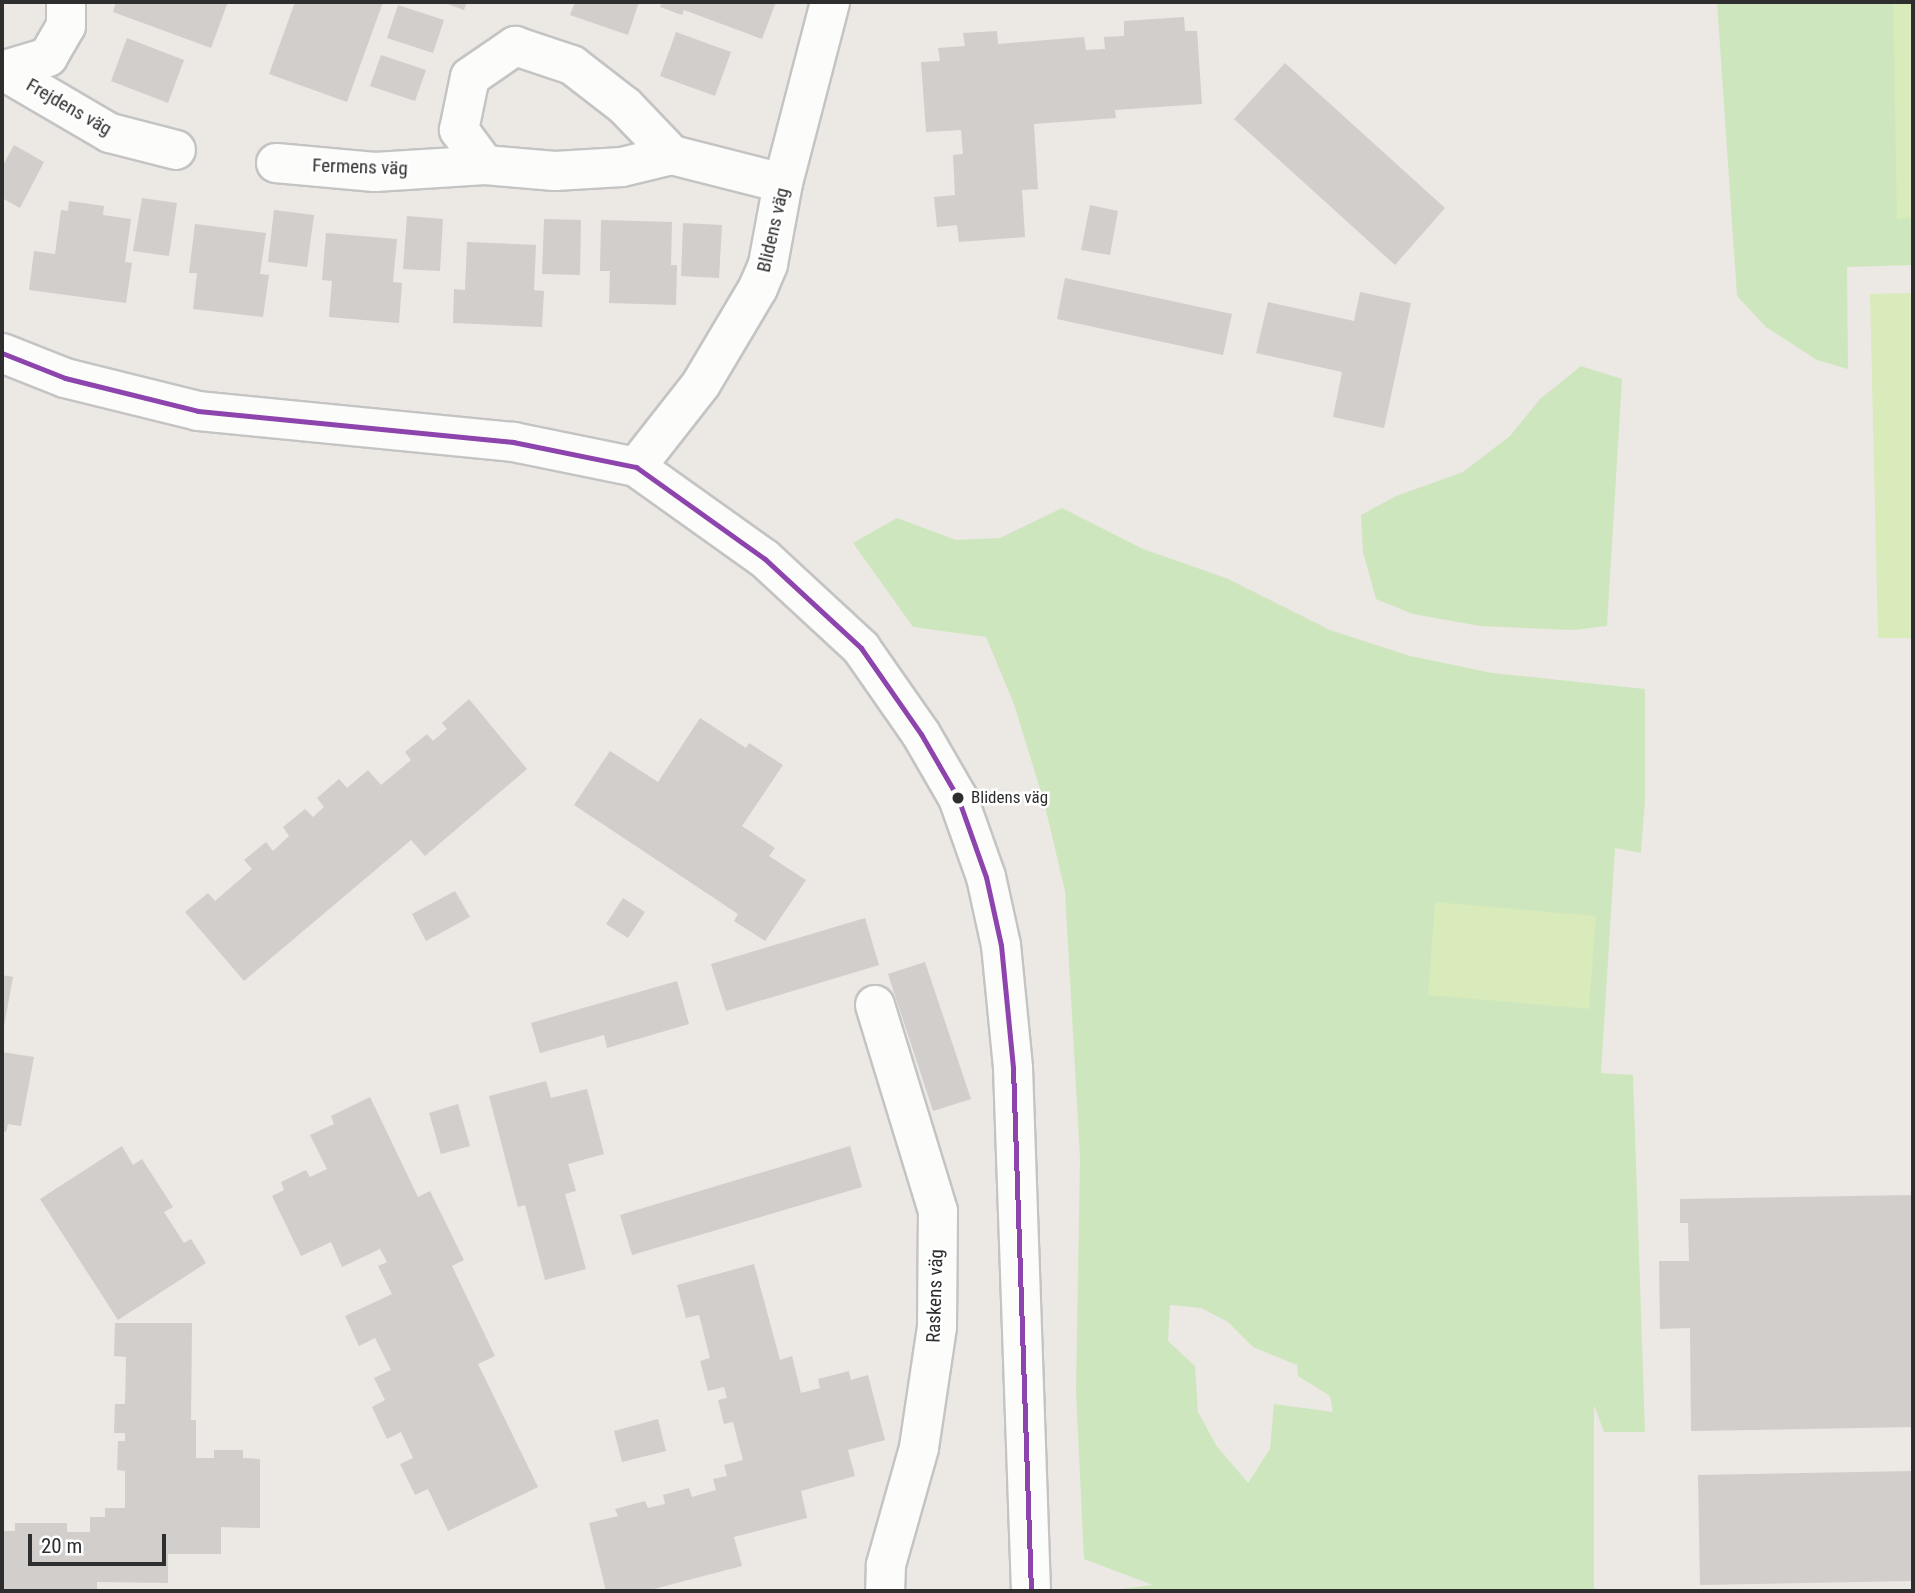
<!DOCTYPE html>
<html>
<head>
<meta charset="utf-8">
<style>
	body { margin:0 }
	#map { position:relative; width:1915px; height:1593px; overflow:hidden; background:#ece8e4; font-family:"Roboto Condensed",sans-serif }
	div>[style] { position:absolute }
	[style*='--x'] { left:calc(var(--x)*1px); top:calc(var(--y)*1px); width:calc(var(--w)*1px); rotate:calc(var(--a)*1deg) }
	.green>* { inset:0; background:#cee6be }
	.pitch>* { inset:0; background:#d9eabb }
	.building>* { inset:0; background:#d1cecb }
	.roads { filter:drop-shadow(2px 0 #c5c4c5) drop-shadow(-2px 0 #c5c4c5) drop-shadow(0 2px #c5c4c5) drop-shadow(0 -2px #c5c4c5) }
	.minor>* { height:38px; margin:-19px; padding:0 19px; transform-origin:19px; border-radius:19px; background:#fcfcfb }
	.bus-1>* { height:5px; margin:-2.5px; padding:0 2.5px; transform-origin:2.5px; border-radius:2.5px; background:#8e44ad }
	.dots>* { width:19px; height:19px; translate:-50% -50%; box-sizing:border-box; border:4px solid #fff; border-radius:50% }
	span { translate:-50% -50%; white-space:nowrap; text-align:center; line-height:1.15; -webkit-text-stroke:5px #fff; paint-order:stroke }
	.bus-label { font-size:17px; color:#2e2e2e }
	.left { translate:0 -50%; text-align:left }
	.street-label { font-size:19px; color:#2e2e2e }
	.frame { position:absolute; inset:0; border:4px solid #2e2e2e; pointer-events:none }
	.scale { position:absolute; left:28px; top:1534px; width:138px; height:32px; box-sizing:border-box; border:4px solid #2e2e2e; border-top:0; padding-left:9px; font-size:21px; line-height:24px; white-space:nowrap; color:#2e2e2e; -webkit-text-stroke:5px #fff; paint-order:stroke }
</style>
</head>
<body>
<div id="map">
	<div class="green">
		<div style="clip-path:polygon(1717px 2px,1913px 2px,1913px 265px,1847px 267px,1848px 369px,1817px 360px,1766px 327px,1737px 296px)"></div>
		<div style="clip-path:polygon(1581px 366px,1622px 379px,1607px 626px,1573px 630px,1480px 626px,1413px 614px,1376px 599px,1363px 552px,1361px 515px,1396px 496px,1463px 472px,1510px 436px,1540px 399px)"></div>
		<div style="clip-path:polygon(evenodd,1062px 508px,1143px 549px,1226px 578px,1330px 630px,1410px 656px,1492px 673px,1645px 689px,1645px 800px,1641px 853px,1615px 848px,1601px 1073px,1633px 1075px,1645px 1432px,1604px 1432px,1594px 1405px,1594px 1588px,1600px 1591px,1105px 1591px,1153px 1585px,1084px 1559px,1076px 1392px,1080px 1158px,1065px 891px,1044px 802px,1014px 704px,986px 637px,913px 627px,853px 543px,897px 518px,956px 540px,1000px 538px,1062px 508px,1170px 1305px,1201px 1308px,1228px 1322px,1253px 1347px,1297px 1365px,1298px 1376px,1330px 1396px,1333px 1412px,1274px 1404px,1270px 1449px,1248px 1483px,1216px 1445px,1198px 1412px,1195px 1366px,1168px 1341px,1170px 1305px)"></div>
		<div style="clip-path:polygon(1913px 1589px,1913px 1591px,1734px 1591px)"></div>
	</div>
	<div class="pitch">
		<div style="clip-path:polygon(1893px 2px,1913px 2px,1913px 218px,1897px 219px)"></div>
		<div style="clip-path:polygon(1913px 293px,1913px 638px,1878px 638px,1870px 294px)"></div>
		<div style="clip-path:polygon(1435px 902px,1596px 916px,1589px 1009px,1428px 995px)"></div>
	</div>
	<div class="building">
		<div style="clip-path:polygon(116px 2px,228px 2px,211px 48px,113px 12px)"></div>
		<div style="clip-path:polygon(295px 2px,383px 2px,347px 102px,269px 74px)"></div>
		<div style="clip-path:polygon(442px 2px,467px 2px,464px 10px)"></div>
		<div style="clip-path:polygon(575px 2px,639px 2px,628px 35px,570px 15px)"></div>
		<div style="clip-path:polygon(662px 2px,776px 2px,762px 39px,684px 10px,682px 15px,660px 7px)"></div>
		<div style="clip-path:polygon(398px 5px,444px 20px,433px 53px,387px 38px)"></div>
		<div style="clip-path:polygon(1184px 17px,1185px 31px,1197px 31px,1202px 104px,1115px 110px,1116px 118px,1034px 124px,1038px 189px,1022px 190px,1025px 237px,959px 242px,957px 225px,937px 227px,934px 197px,955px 195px,953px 155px,963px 154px,961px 130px,926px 132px,921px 62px,940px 61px,938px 48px,965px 46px,963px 33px,997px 31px,998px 44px,1084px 37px,1086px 50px,1105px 49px,1104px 37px,1124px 36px,1124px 21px)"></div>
		<div style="clip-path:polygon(676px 32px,731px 52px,715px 96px,660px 76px)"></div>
		<div style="clip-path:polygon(127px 38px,184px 60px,168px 103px,111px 81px)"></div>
		<div style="clip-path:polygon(381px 55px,426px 70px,415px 101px,370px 86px)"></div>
		<div style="clip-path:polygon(1285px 63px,1445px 208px,1395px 265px,1234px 119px)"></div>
		<div style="clip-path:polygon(14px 145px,44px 162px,20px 208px,2px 198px,2px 167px)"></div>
		<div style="clip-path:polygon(142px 198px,177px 203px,169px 256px,133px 251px)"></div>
		<div style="clip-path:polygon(69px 201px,104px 206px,103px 215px,131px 219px,125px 262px,132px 263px,126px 303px,29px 290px,34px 251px,55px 254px,61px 210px,68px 211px)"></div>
		<div style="clip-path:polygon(1090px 205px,1118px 211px,1110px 255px,1081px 250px)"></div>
		<div style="clip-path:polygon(274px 210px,314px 215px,307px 267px,268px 262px)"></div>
		<div style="clip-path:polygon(407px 216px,443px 219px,440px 271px,403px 269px)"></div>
		<div style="clip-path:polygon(544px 219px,581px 220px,580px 275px,542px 274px)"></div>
		<div style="clip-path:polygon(601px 220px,672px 222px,671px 265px,677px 265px,676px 305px,609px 303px,610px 271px,600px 271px)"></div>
		<div style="clip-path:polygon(683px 223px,722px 225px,719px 278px,681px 276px)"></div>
		<div style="clip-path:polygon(195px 224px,266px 233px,260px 274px,269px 275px,263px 317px,193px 309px,197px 273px,189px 273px)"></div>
		<div style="clip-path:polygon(326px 233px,397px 239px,393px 282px,402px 283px,399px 323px,329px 317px,332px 281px,322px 280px)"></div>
		<div style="clip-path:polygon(467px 242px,536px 245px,534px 290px,544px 291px,542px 327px,453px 323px,454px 289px,465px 290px)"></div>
		<div style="clip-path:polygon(1065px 278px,1232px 314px,1223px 355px,1057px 319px)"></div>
		<div style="clip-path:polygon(1360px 292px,1411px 303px,1384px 428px,1333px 417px,1342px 372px,1256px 353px,1268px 302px,1354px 321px)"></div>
		<div style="clip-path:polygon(469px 699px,527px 769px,425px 856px,411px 840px,244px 981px,185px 912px,208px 893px,215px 901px,252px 869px,244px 860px,266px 842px,273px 851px,289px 836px,283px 827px,305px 809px,313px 817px,324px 807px,317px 798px,339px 779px,347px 788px,368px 770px,381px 785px,411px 760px,405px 752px,427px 734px,433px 741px,447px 729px,442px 723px)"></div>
		<div style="clip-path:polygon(700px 718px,746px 748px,749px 743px,783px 765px,742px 826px,775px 848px,769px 856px,806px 880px,765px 941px,734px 921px,738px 914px,574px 805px,610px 751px,658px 782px)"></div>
		<div style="clip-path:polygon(455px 891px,470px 917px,426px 941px,412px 914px)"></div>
		<div style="clip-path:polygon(623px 898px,645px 912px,628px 938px,606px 924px)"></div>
		<div style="clip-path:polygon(865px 918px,879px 965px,726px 1011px,711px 964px)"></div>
		<div style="clip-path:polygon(925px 962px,971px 1099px,933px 1111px,888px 974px)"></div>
		<div style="clip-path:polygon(2px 975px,13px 977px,3px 1032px,2px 1031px)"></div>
		<div style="clip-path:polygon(677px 981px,689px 1024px,607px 1048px,604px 1035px,540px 1053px,531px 1023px)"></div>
		<div style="clip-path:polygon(2px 1052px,34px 1057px,21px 1126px,8px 1124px,6px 1132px,2px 1131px)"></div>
		<div style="clip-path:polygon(546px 1081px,551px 1098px,587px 1089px,604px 1154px,568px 1164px,576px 1191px,565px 1194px,586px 1269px,545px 1280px,525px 1205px,518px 1207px,489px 1096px)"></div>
		<div style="clip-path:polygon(370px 1097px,418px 1197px,430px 1191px,464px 1260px,452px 1266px,495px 1356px,478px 1364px,538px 1487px,448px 1531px,428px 1489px,415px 1495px,400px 1464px,413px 1458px,401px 1432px,387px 1439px,372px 1407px,385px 1400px,374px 1378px,391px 1370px,375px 1338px,359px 1346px,345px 1316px,392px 1294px,378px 1266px,387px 1262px,380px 1249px,342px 1267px,331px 1242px,301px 1256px,272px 1196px,284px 1190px,281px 1182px,306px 1170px,310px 1177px,327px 1169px,310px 1135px,334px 1124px,331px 1116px)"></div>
		<div style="clip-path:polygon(458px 1104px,470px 1146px,441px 1154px,429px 1113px)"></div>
		<div style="clip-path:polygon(122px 1146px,133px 1165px,142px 1159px,173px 1207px,164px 1212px,184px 1243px,191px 1239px,206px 1263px,118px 1320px,40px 1199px)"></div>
		<div style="clip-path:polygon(850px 1146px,862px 1187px,632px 1255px,620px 1215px)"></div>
		<div style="clip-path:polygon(1913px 1195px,1913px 1427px,1691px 1431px,1690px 1328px,1660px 1329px,1659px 1261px,1689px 1261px,1688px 1223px,1680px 1223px,1680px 1199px)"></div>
		<div style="clip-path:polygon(754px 1264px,780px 1360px,792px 1356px,801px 1393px,820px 1388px,818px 1379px,849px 1371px,851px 1380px,868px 1375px,885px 1440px,848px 1450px,855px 1476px,801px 1491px,807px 1518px,734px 1537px,742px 1566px,646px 1591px,606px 1591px,589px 1523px,618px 1516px,615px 1509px,645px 1501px,648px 1508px,665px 1504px,663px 1495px,689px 1488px,692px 1497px,716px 1490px,713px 1479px,727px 1476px,724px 1465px,743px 1460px,733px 1422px,724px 1424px,718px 1400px,727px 1398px,724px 1387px,708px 1391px,700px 1361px,710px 1358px,699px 1315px,686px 1318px,677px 1285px)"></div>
		<div style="clip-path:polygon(115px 1323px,192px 1323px,191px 1420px,196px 1420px,196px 1458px,214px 1458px,214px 1450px,243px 1450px,243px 1458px,260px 1459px,260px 1528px,221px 1527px,221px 1554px,168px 1554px,168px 1583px,97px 1582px,97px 1591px,2px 1591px,2px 1531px,15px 1531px,15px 1523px,67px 1523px,67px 1532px,90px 1532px,90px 1517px,105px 1517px,105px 1508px,125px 1508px,125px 1471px,117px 1470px,118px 1441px,125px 1441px,125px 1433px,114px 1433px,115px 1404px,125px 1404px,126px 1357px,114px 1356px)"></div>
		<div style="clip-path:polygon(658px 1419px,666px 1451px,622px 1462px,614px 1431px)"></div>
		<div style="clip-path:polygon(1913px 1471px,1913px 1581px,1700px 1585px,1698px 1475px)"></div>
	</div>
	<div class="roads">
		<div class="minor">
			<div style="--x:2;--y:70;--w:125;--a:30.3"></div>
			<div style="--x:110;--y:133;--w:68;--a:14.4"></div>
			<div style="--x:5;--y:70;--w:45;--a:-16.8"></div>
			<div style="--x:48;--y:57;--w:36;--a:-60"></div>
			<div style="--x:66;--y:26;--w:24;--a:-90"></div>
			<div style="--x:276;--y:163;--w:99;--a:5.2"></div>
			<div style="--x:375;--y:172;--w:110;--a:-3.6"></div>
			<div style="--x:485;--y:165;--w:70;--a:4.9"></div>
			<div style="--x:555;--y:171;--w:67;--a:-3.4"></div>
			<div style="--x:622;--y:167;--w:51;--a:-13.5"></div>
			<div style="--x:672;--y:155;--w:114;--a:14.2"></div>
			<div style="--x:485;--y:165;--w:44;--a:-126.6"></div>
			<div style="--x:459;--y:130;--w:54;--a:-78.3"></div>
			<div style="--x:470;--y:77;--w:55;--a:-34.6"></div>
			<div style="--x:515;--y:46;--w:60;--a:18.4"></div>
			<div style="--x:572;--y:65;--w:67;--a:37.7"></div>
			<div style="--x:625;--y:106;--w:68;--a:46.2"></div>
			<div style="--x:2;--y:353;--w:68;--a:21.6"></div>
			<div style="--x:65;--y:378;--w:137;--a:13.9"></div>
			<div style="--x:198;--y:411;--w:317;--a:5.6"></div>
			<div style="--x:513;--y:442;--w:126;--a:11.5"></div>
			<div style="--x:636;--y:467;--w:158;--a:35.5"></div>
			<div style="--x:765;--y:559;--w:131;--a:42.8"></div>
			<div style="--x:861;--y:648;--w:105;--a:55.1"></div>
			<div style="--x:921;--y:734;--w:74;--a:60"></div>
			<div style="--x:958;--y:798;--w:84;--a:70.5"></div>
			<div style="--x:986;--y:877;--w:70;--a:77.6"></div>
			<div style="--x:1001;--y:945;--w:124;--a:84.4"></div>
			<div style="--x:1013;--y:1068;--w:523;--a:88.03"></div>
			<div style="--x:636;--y:467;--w:105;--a:-51.9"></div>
			<div style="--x:701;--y:384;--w:112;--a:-59.3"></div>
			<div style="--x:758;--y:288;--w:26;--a:-67"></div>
			<div style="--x:768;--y:264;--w:82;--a:-79.5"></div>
			<div style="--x:783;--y:183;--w:187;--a:-75.4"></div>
			<div style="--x:875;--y:1005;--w:215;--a:73"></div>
			<div style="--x:938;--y:1211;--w:116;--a:90.5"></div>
			<div style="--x:937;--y:1327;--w:122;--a:98.5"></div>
			<div style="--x:919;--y:1448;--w:122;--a:105.8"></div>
			<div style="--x:886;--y:1565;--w:26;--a:92"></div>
		</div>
	</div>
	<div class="bus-1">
		<div style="--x:2;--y:353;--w:68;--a:21.6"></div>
		<div style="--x:65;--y:378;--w:137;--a:13.9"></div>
		<div style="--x:198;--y:411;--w:317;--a:5.6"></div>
		<div style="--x:513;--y:442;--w:126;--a:11.5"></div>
		<div style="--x:636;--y:467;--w:158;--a:35.5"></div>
		<div style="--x:765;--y:559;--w:131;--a:42.8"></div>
		<div style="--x:861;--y:648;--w:105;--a:55.1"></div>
		<div style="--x:921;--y:734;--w:74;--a:60"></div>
		<div style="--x:958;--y:798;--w:84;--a:70.5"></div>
		<div style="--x:986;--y:877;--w:70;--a:77.6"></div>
		<div style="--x:1001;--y:945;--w:124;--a:84.4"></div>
		<div style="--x:1013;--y:1068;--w:523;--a:88.03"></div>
	</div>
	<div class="dots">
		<div style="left:958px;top:798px;background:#2e2e2e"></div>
	</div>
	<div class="bus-label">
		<span class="left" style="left:971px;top:798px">Blidens väg</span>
	</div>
	<div class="street-label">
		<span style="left:69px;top:107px;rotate:30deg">Frejdens väg</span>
		<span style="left:360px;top:167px;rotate:2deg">Fermens väg</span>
		<span style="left:773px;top:230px;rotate:-77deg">Blidens väg</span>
		<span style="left:935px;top:1296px;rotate:-88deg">Raskens väg</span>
	</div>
	<div class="frame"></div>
	<div class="scale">20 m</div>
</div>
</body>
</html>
